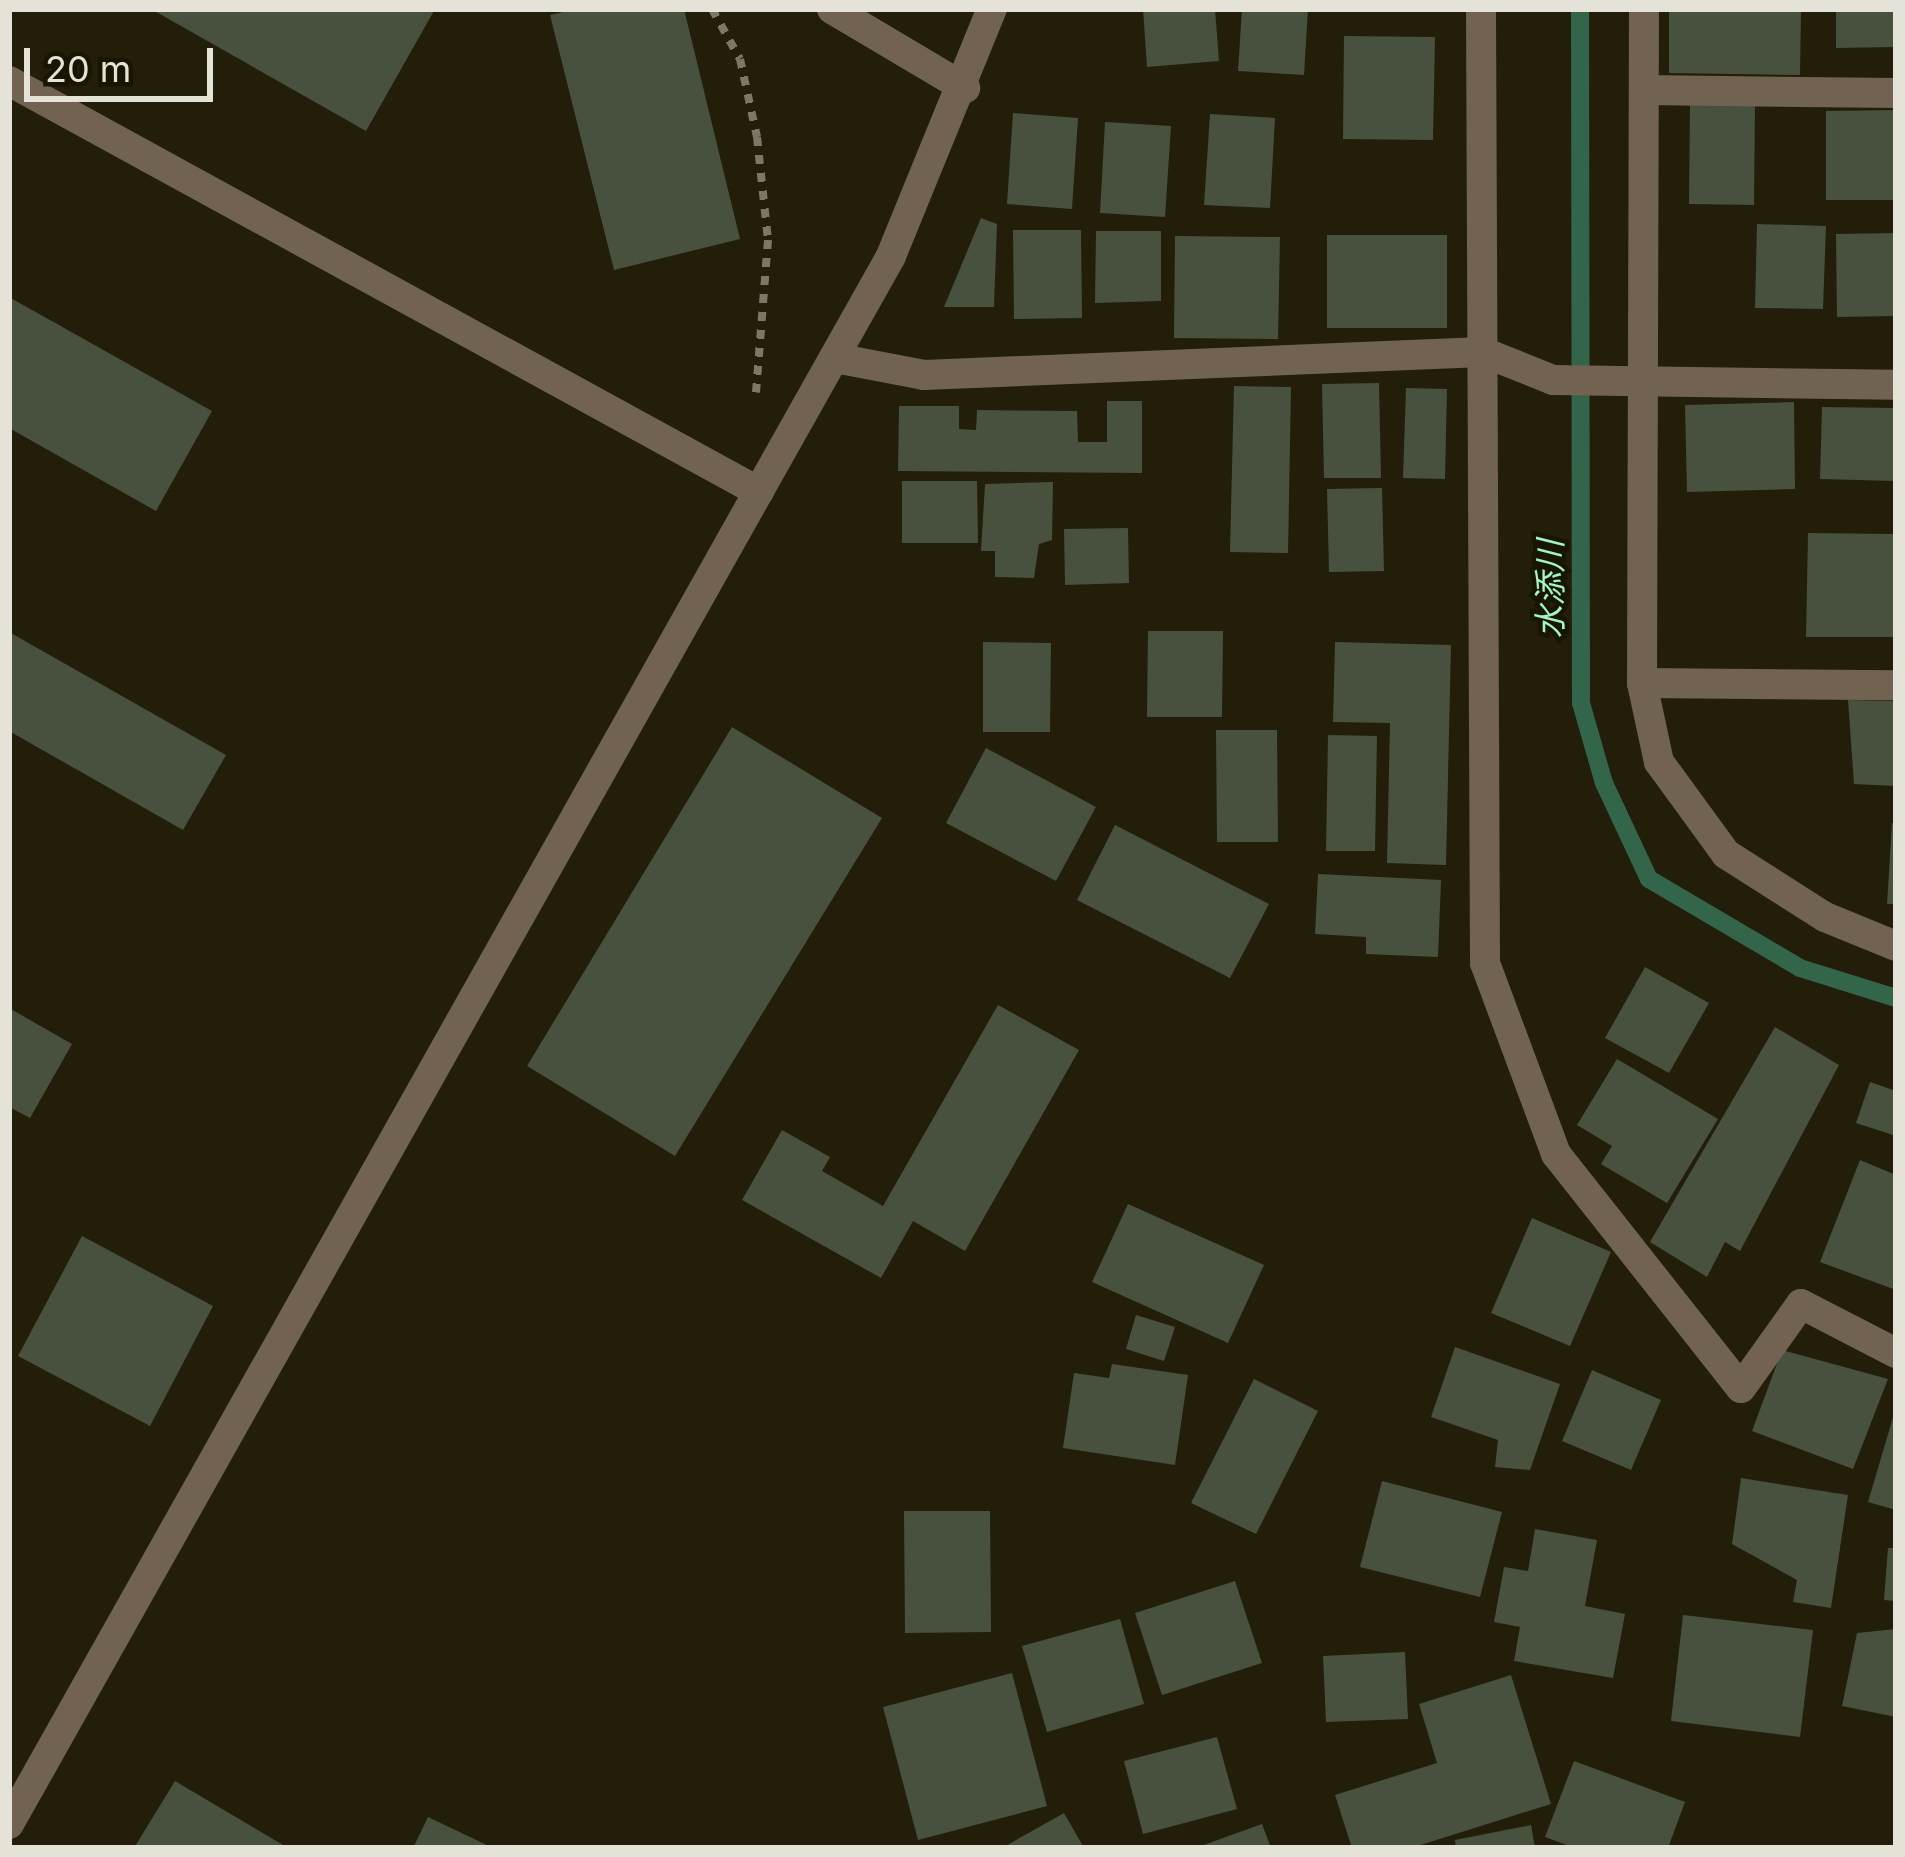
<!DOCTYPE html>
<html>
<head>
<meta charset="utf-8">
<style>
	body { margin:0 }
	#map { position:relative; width:1905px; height:1857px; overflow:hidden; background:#221e0a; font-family:Inter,"Noto Sans JP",sans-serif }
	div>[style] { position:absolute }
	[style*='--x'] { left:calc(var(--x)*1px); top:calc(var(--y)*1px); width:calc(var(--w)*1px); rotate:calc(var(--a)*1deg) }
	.stream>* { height:18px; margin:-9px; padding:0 9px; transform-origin:9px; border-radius:9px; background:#33654b }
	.building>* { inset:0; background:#47513d }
	.path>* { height:8px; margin-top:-4px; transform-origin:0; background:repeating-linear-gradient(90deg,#7b7868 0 9px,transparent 0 18px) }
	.minor>* { height:30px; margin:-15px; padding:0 15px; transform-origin:15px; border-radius:15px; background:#716252 }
	.tertiary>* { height:30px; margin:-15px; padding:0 15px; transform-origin:15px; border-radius:15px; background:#716252 }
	span { translate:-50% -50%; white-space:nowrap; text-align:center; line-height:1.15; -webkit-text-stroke:9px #191503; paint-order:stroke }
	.water-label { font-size:33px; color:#a3f4c8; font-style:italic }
	.frame { position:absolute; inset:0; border:12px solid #e5e3d7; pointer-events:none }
	.scale { position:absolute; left:24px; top:48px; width:189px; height:54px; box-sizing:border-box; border:6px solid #e5e3d7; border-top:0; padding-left:15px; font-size:36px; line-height:42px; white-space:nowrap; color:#e5e3d7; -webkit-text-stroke:9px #191503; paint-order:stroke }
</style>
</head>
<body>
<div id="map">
	<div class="stream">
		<div style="--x:1580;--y:9;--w:694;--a:89.92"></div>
		<div style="--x:1581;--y:703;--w:83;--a:74"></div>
		<div style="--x:1604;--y:783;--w:106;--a:64.9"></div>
		<div style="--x:1649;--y:879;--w:175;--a:30.5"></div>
		<div style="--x:1800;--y:968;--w:101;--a:17.4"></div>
	</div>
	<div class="building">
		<div style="clip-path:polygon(151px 9px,435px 9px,366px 131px)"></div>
		<div style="clip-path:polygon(576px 9px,684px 9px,740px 239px,614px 270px,550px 15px)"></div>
		<div style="clip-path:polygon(1143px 9px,1215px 9px,1219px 61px,1147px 67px)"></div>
		<div style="clip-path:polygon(1242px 9px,1308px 9px,1304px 75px,1238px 71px)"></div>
		<div style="clip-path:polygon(1669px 9px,1801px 9px,1800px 75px,1669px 73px)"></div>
		<div style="clip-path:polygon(1836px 9px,1896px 9px,1896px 47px,1836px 48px)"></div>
		<div style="clip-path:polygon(1344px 36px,1435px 37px,1433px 140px,1343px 139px)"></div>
		<div style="clip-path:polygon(1690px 103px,1755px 104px,1754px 205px,1689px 204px)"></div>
		<div style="clip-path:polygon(1896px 110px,1896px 200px,1826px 200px,1826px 111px)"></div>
		<div style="clip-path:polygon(1013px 113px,1078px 118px,1072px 209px,1007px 204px)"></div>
		<div style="clip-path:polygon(1210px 114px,1275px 118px,1270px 208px,1204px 205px)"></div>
		<div style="clip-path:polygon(1105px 122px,1171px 126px,1165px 217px,1100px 213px)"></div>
		<div style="clip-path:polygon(981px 218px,997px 224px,994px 307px,944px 307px)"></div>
		<div style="clip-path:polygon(1757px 224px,1826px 226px,1823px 309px,1755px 308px)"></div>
		<div style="clip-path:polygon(1013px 230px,1081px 230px,1082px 318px,1014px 319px)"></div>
		<div style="clip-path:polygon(1096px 231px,1161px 231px,1161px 301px,1095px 303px)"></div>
		<div style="clip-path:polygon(1896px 233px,1896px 316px,1837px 317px,1836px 234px)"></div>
		<div style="clip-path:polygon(1327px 235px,1447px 235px,1447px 328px,1327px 328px)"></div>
		<div style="clip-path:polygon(1175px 236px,1280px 237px,1278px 339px,1174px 338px)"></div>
		<div style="clip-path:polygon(9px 297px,212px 411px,156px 511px,9px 428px)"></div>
		<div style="clip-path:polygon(1379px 383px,1381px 478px,1324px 478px,1322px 384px)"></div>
		<div style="clip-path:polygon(1234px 386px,1291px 387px,1288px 553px,1230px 552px)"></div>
		<div style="clip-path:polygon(1406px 388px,1447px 389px,1445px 479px,1403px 478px)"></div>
		<div style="clip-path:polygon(1107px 401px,1142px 401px,1142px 473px,898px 471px,899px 406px,959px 406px,959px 429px,976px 430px,977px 410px,1077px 411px,1078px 442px,1107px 442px)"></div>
		<div style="clip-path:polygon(1794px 402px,1795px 489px,1687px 492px,1685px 405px)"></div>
		<div style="clip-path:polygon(1822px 407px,1896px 408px,1896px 481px,1820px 479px)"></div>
		<div style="clip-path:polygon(902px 481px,977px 481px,978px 543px,902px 543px)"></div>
		<div style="clip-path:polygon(1053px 482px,1052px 540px,1039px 544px,1034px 578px,995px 577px,995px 551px,981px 551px,985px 484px)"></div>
		<div style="clip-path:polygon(1382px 488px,1384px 571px,1329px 572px,1327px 489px)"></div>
		<div style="clip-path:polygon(1128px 528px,1129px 583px,1065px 585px,1064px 529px)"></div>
		<div style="clip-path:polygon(1808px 533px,1896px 534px,1896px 637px,1806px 637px)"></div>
		<div style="clip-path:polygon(1148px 631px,1223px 631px,1222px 717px,1147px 717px)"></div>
		<div style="clip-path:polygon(9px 632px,226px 755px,183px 830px,9px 731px)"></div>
		<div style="clip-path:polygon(983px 642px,1051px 643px,1050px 732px,983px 732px)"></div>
		<div style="clip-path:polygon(1335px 642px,1451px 645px,1446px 865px,1387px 863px,1390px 723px,1333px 722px)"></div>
		<div style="clip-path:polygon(1848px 700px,1896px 701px,1896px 786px,1854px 784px)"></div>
		<div style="clip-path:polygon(732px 727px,882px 818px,675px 1156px,527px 1066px)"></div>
		<div style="clip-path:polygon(1216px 730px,1277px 730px,1278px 842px,1217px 842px)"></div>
		<div style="clip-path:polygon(1328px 735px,1377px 736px,1375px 851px,1326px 851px)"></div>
		<div style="clip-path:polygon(986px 748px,1096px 807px,1056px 881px,946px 823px)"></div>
		<div style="clip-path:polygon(1892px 823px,1896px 823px,1896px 904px,1887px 904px)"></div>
		<div style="clip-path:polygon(1115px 825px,1269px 904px,1230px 978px,1077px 900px)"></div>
		<div style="clip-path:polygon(1318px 874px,1441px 880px,1438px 957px,1366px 954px,1366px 937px,1315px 934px)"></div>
		<div style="clip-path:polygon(1645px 967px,1709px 1003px,1669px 1073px,1605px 1038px)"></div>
		<div style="clip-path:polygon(998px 1005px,1079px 1050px,965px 1251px,913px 1221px,881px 1278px,742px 1200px,782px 1130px,830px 1157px,822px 1171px,883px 1206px)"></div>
		<div style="clip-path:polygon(9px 1008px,72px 1044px,30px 1118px,9px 1107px)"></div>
		<div style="clip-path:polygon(1775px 1027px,1839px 1065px,1740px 1251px,1725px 1242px,1707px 1277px,1650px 1242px)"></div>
		<div style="clip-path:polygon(1617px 1059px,1718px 1119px,1667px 1203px,1601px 1164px,1612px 1146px,1577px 1125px)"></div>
		<div style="clip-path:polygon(1870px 1082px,1896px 1091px,1896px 1136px,1856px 1123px)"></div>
		<div style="clip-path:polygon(1860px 1160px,1896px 1175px,1896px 1290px,1820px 1262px)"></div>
		<div style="clip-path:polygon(1128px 1204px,1264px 1265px,1228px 1343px,1092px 1282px)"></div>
		<div style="clip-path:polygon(1532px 1218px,1611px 1252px,1570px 1346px,1491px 1313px)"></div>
		<div style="clip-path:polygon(82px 1236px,213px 1306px,150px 1426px,18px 1356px)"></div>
		<div style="clip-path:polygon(1136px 1315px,1175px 1327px,1164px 1361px,1126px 1349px)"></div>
		<div style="clip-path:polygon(1455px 1347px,1560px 1384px,1530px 1470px,1495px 1467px,1498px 1440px,1431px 1417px)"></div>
		<div style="clip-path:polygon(1782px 1350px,1888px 1379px,1853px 1469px,1752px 1431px)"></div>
		<div style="clip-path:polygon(1112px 1364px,1188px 1375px,1175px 1465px,1063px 1448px,1074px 1373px,1109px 1378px)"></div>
		<div style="clip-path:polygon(1592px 1370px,1661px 1400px,1631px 1470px,1562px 1441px)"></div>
		<div style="clip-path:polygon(1254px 1379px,1318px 1411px,1256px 1534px,1191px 1503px)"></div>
		<div style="clip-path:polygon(1896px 1407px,1896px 1510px,1868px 1502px)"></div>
		<div style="clip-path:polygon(1741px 1478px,1848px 1495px,1831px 1608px,1793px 1602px,1797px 1580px,1732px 1544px)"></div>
		<div style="clip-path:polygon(1382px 1481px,1502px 1512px,1480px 1597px,1360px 1567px)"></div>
		<div style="clip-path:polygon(904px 1511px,990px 1511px,991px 1632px,905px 1633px)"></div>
		<div style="clip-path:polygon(1535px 1529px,1597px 1540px,1585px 1606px,1625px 1614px,1613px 1678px,1514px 1661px,1520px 1627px,1494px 1622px,1504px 1567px,1528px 1571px)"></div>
		<div style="clip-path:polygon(1888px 1548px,1896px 1548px,1896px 1601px,1884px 1600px)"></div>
		<div style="clip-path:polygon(1235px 1581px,1262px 1663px,1162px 1695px,1135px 1613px)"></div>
		<div style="clip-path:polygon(1683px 1615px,1813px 1630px,1800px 1737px,1671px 1721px)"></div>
		<div style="clip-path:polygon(1120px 1619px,1144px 1704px,1047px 1732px,1022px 1646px)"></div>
		<div style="clip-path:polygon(1896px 1629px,1896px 1717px,1842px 1706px,1857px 1633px)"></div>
		<div style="clip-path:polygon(1405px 1652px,1408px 1719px,1326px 1722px,1323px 1656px)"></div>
		<div style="clip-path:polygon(1012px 1673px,1047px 1806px,918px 1840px,883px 1707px)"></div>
		<div style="clip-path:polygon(1511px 1675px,1551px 1804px,1411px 1848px,1352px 1848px,1335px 1795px,1437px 1763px,1419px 1704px)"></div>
		<div style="clip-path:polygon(1217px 1737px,1237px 1809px,1143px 1834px,1124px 1761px)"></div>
		<div style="clip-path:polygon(1574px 1761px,1685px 1802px,1668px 1848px,1575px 1848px,1545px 1837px)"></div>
		<div style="clip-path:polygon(175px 1781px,288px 1848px,134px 1848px)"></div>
		<div style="clip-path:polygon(1064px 1813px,1084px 1848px,1002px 1848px)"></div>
		<div style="clip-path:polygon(428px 1817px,493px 1848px,413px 1848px)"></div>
		<div style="clip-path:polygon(1262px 1824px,1271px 1848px,1199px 1848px,1198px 1847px)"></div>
		<div style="clip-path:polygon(1531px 1825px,1535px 1848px,1456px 1848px,1455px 1840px)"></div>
	</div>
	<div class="path">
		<div style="--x:712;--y:9;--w:57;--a:60.8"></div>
		<div style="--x:740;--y:59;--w:80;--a:77.7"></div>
		<div style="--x:757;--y:137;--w:104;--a:83.9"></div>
		<div style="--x:768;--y:240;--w:153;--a:94.5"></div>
	</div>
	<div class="minor">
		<div style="--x:832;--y:9;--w:155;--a:30.7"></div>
		<div style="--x:1481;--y:9;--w:954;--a:89.76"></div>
		<div style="--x:1485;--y:963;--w:204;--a:69.6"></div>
		<div style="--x:1556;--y:1154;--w:298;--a:51.7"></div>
		<div style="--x:1741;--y:1388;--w:103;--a:-54.5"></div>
		<div style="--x:1801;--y:1304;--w:107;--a:27.3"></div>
		<div style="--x:1644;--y:9;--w:674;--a:90.17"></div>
		<div style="--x:1642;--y:683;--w:254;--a:0.5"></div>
		<div style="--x:9;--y:81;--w:855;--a:28.72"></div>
		<div style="--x:1644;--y:90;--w:252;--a:0.7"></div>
		<div style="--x:835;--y:358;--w:91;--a:10.8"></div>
		<div style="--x:924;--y:375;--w:559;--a:-2.36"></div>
		<div style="--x:1483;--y:352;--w:75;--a:21.8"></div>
		<div style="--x:1553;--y:380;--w:343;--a:0.8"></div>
		<div style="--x:1642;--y:683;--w:81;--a:77.9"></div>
		<div style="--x:1659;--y:762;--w:114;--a:53.9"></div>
		<div style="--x:1726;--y:854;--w:117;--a:32.5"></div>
		<div style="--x:1825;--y:917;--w:77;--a:22.2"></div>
	</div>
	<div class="tertiary">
		<div style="--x:9;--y:1824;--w:1799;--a:-60.64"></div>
		<div style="--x:891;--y:256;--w:267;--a:-67.8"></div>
	</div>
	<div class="water-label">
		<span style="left:1551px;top:589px;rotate:-90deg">水添川</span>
	</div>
	<div class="frame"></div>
	<div class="scale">20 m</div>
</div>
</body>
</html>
